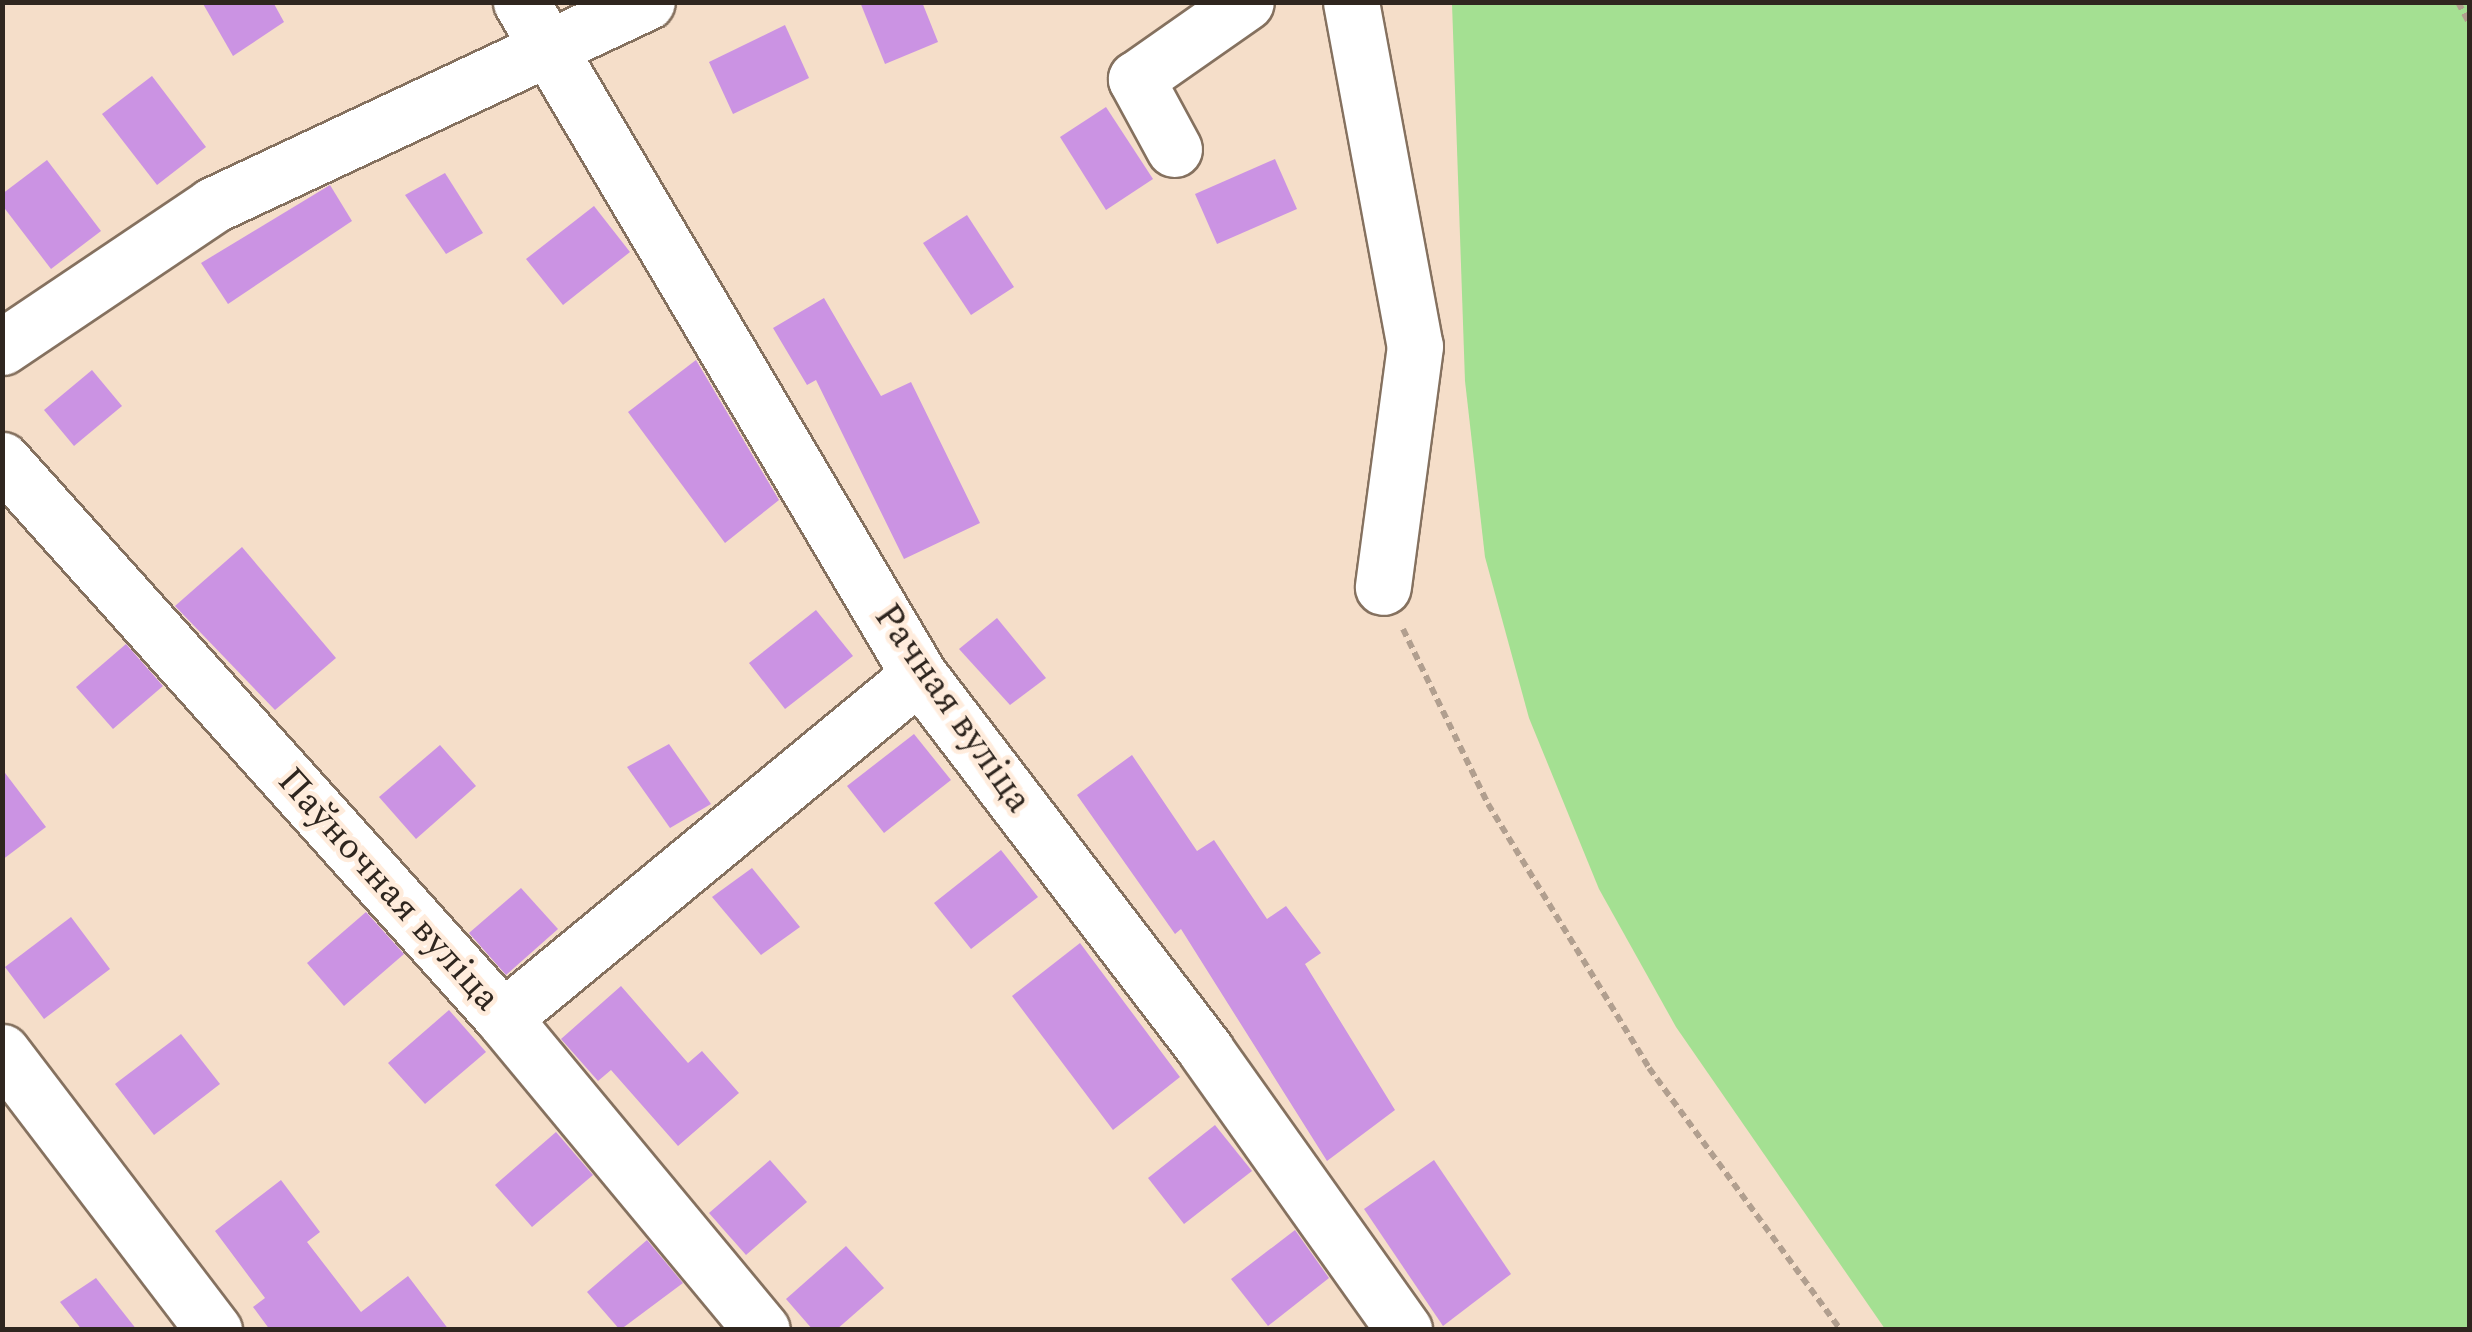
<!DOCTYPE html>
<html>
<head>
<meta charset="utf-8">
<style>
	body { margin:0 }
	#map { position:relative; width:2472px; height:1332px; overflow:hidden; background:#f5dec9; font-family:Spectral,serif }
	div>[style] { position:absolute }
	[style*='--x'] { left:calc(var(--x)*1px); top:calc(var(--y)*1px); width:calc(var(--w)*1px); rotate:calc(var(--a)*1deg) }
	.green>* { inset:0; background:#a4e092 }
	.building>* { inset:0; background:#cb93e3 }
	.path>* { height:6px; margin-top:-3px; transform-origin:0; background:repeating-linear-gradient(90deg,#b19f8f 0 8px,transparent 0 13px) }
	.roads { filter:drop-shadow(2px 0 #85715f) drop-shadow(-2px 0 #85715f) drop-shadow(0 2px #85715f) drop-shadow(0 -2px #85715f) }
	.minor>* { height:55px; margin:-27.5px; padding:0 27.5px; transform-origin:27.5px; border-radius:27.5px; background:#fff }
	span { translate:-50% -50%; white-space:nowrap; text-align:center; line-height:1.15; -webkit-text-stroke:9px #ffecdc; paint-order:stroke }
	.street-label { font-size:38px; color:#2f261f }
	.frame { position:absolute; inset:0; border:5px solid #2f261f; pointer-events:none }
</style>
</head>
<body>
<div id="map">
	<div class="green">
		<div style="clip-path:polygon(1452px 3px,2469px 3px,2469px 1329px,1885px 1329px,1676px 1027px,1599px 889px,1529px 718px,1485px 557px,1465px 381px)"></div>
	</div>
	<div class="building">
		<div style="clip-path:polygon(202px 2px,273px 2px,284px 22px,233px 56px)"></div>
		<div style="clip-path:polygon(860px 2px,922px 2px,938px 42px,885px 64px)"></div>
		<div style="clip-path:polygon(785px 25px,809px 78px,733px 114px,709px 62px)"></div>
		<div style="clip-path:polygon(152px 76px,206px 147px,157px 185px,102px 114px)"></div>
		<div style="clip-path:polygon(1106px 107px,1153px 179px,1106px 210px,1060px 137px)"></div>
		<div style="clip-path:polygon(1275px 159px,1297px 209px,1217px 244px,1195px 194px)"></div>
		<div style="clip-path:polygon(47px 160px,101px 231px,51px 269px,2px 205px,2px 194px)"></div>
		<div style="clip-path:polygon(445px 173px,483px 233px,446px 254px,405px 195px)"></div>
		<div style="clip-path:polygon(330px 185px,352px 221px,228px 304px,201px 263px)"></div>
		<div style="clip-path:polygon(594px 206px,630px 252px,563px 305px,526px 259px)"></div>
		<div style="clip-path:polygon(967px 215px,1014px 287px,971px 315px,923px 243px)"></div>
		<div style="clip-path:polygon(824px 298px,881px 396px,911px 382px,980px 523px,904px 559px,816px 380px,807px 385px,773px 328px)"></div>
		<div style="clip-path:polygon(696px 360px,779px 500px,725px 543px,628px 412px)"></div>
		<div style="clip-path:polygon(92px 370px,122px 406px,74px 446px,44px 410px)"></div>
		<div style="clip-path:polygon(242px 547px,336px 658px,275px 710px,175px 606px)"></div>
		<div style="clip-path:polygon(816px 610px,853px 656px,785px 709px,749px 663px)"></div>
		<div style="clip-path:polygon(997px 618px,1046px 678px,1010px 705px,959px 649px)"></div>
		<div style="clip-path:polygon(126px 644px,163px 686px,113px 729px,76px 687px)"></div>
		<div style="clip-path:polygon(914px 734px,951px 780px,884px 833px,847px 786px)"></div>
		<div style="clip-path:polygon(669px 744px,711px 804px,670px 828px,627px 767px)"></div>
		<div style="clip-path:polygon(440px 745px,476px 786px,416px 839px,379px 797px)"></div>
		<div style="clip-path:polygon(1132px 755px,1197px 851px,1214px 840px,1267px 919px,1286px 906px,1321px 953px,1305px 964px,1395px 1110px,1327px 1161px,1181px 929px,1175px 934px,1077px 795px)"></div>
		<div style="clip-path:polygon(2px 769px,46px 827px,2px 860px)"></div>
		<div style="clip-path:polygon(1001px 850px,1038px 897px,971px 949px,934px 903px)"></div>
		<div style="clip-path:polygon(752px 868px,800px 927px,761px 955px,712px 897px)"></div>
		<div style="clip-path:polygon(521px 888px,558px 929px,506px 975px,469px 933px)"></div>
		<div style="clip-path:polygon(366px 912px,404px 954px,344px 1006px,307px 963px)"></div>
		<div style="clip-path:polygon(71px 917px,110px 969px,44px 1019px,5px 967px)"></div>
		<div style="clip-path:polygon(1080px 943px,1180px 1077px,1113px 1130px,1012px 996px)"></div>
		<div style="clip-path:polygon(621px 986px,688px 1063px,702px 1051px,739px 1093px,678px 1146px,611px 1070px,598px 1081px,561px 1039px)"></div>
		<div style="clip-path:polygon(449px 1010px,486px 1052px,425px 1104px,388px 1063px)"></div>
		<div style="clip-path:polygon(181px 1034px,220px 1084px,154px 1135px,115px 1084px)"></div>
		<div style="clip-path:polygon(1215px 1125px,1252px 1171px,1184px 1224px,1148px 1178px)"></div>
		<div style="clip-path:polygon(556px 1132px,593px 1175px,532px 1227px,495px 1185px)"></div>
		<div style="clip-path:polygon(770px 1160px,807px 1202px,746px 1255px,709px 1213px)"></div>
		<div style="clip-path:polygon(1434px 1160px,1511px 1274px,1443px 1326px,1364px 1209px)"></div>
		<div style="clip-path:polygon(281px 1180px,320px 1232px,307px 1242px,361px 1312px,408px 1276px,449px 1330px,270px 1330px,253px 1307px,265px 1298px,215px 1231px)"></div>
		<div style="clip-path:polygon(1295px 1230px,1329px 1278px,1268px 1326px,1231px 1279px)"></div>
		<div style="clip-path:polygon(647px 1240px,683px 1283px,620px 1330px,587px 1292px)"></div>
		<div style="clip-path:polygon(846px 1246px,884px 1288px,836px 1330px,813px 1330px,786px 1299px)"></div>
		<div style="clip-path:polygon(96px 1278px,137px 1330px,82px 1330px,60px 1302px)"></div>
	</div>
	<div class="path">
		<div style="--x:2458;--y:2;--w:26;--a:62"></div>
		<div style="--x:1403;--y:629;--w:195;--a:64.1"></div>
		<div style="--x:1488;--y:804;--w:309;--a:58.6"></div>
		<div style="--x:1649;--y:1068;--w:325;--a:53.8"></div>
	</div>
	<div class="roads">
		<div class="minor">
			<div style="--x:521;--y:2;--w:782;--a:59.4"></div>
			<div style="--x:919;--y:675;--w:473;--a:52.6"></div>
			<div style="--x:1206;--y:1051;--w:342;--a:54.6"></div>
			<div style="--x:1351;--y:2;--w:350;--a:79.5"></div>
			<div style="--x:1415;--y:346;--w:243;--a:97.6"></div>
			<div style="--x:1174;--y:149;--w:80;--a:-118.5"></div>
			<div style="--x:1136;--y:79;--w:134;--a:-35"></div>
			<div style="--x:2;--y:347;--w:254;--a:-33.9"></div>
			<div style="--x:213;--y:205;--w:479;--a:-25.1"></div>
			<div style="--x:2;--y:460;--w:750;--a:48.08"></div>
			<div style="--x:503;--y:1018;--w:405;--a:50.3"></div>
			<div style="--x:503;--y:1018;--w:539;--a:-39.51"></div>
			<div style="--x:2;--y:1052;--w:350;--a:52.7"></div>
		</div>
	</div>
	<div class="street-label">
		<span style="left:952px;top:709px;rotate:55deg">Рачная вуліца</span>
		<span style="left:388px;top:890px;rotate:48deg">Паўночная вуліца</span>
	</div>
	<div class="frame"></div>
</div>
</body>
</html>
